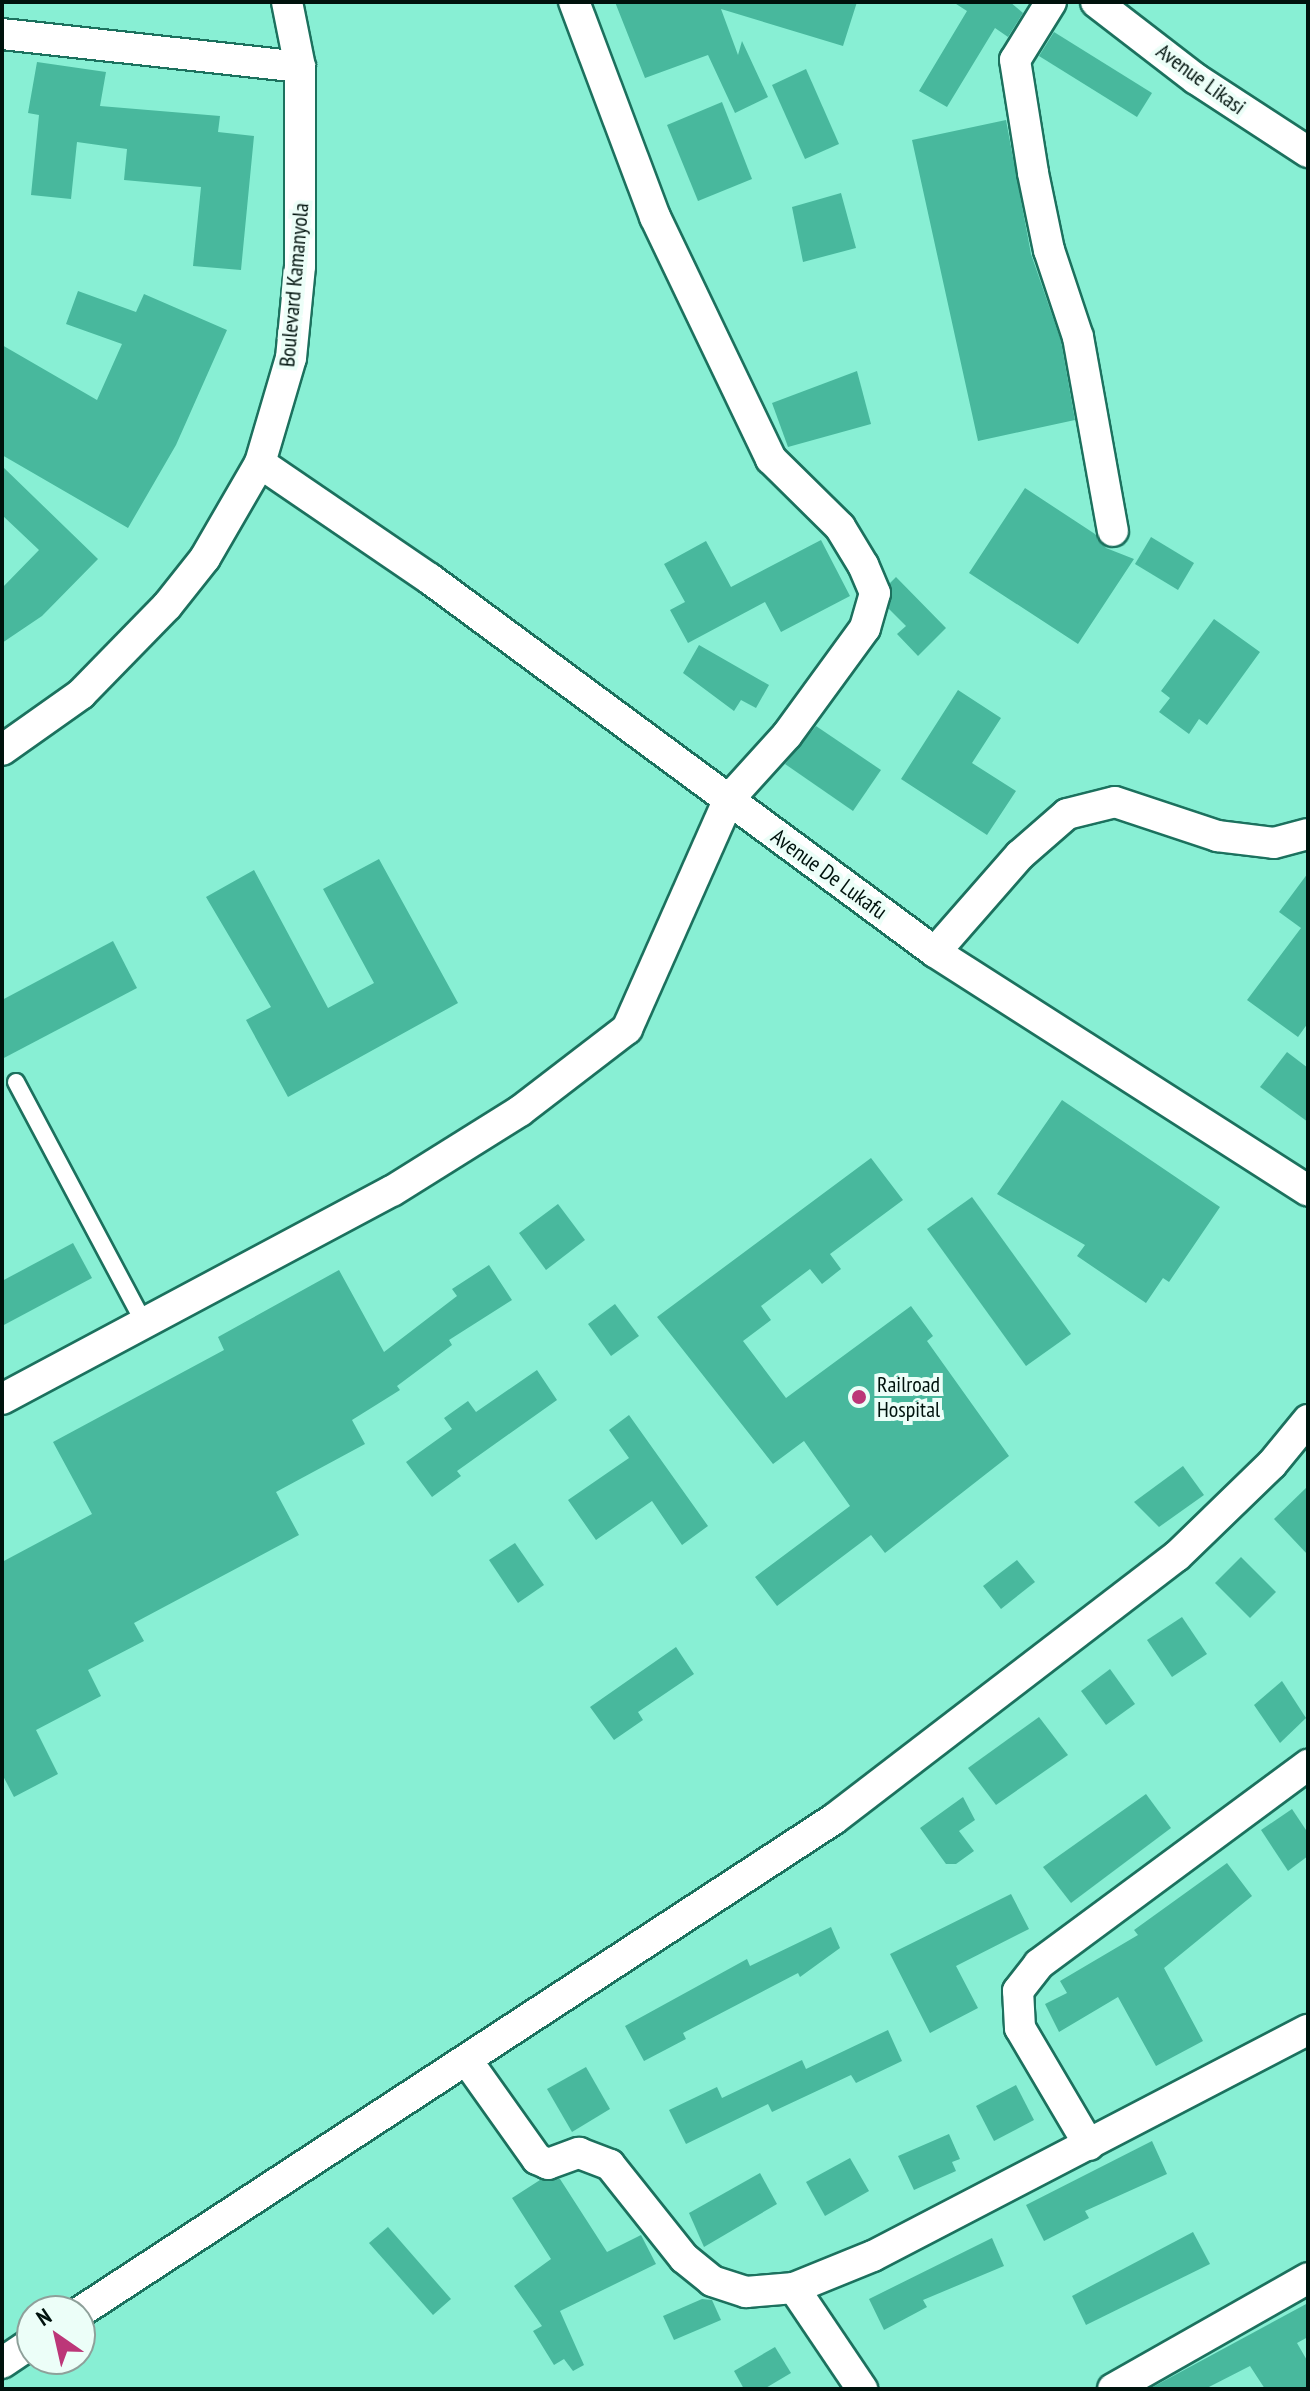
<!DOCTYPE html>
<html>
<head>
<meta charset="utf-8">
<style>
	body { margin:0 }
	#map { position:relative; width:1310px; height:2391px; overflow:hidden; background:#88efd4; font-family:"PT Sans Narrow",sans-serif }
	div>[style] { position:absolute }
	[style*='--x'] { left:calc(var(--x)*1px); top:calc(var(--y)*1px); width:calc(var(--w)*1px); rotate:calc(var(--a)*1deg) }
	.building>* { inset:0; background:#48b89d }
	.roads { filter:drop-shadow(2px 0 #1c715e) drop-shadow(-2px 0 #1c715e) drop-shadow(0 2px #1c715e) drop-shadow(0 -2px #1c715e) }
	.service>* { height:16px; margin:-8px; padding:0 8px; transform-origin:8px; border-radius:8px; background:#fff }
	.minor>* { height:30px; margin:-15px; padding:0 15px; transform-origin:15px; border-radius:15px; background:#fff }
	.dots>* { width:22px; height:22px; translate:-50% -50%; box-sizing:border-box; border:4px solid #ecfef8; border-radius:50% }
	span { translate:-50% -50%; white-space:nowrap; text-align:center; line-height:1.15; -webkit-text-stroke:8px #ecfef8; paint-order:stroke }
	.street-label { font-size:22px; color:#00120d }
	.poi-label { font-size:22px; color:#00120d }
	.left { translate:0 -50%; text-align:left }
	.frame { position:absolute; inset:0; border:4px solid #00120d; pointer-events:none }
	.north { position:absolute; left:16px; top:2295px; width:80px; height:80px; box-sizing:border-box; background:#ecfef8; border:2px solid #8ea09a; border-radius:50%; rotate:326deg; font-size:22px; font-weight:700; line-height:32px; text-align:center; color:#00120d }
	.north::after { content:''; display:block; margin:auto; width:28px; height:36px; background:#bc3678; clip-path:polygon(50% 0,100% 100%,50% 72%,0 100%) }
</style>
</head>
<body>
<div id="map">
	<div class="building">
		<div style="clip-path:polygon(615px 2px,719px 4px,857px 2px,843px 46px,721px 9px,738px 55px,742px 41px,768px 97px,735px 113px,708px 55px,645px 78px)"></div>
		<div style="clip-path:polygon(953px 2px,1010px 2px,1023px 13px,1008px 37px,995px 28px,947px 107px,919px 91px,967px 11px)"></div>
		<div style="clip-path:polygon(1054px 32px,1152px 93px,1137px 117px,1039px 56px)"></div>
		<div style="clip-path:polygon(37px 62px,106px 72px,100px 106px,220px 116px,218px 132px,254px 136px,241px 270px,193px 266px,201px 187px,124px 180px,127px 149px,77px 142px,71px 199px,31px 195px,39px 115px,28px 113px)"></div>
		<div style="clip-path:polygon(806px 69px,839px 144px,805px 159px,772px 85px)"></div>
		<div style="clip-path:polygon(722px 102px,752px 179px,698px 201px,667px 125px)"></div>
		<div style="clip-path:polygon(1006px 120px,1031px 254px,1061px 341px,1075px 420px,978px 441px,912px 140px)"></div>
		<div style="clip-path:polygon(841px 193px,856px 248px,803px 262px,792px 207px)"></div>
		<div style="clip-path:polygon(78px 291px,136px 312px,144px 294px,227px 330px,176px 445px,128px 528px,2px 455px,2px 345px,97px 400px,122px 344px,66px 324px)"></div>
		<div style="clip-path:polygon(857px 371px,871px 424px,788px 447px,772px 403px)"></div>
		<div style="clip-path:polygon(2px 466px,98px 559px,42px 616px,2px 643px,2px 588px,39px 550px,2px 515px)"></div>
		<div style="clip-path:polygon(1025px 488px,1095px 534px,1106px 548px,1134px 559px,1078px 644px,969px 573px)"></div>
		<div style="clip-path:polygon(1151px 537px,1194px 563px,1178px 590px,1135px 564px)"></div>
		<div style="clip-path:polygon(821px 540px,850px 596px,781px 632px,765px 602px,688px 643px,670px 610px,685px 602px,664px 564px,706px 541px,731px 587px)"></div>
		<div style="clip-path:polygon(896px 577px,946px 628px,918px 656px,897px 634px,906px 626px,889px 609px,890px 583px)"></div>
		<div style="clip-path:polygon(1214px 619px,1260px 652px,1207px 725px,1199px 719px,1189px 734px,1159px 712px,1170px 698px,1161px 691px)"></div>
		<div style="clip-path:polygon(699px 645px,769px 685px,756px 708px,741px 700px,734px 711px,683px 673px)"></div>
		<div style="clip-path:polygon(958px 690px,1001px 718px,972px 763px,1016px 791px,987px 835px,901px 779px)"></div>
		<div style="clip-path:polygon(816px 726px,881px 770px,853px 811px,785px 764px)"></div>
		<div style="clip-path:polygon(379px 859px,458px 1003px,288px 1097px,246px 1020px,271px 1007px,206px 897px,254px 870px,328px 1008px,374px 983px,323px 889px)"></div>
		<div style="clip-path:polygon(1308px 873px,1308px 1023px,1298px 1037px,1247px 1000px,1301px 928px,1279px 912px)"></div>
		<div style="clip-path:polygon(113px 941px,137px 988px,2px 1059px,2px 1000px)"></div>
		<div style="clip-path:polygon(1287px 1052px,1308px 1068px,1308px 1122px,1260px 1087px)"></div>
		<div style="clip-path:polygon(1062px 1100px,1220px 1207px,1169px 1282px,1163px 1278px,1146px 1303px,1077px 1256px,1085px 1245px,997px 1194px)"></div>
		<div style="clip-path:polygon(871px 1158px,903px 1200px,830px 1254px,841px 1269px,822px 1284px,810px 1269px,761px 1306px,771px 1320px,743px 1341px,786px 1398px,911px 1306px,933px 1336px,927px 1341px,1009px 1456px,885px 1553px,871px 1535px,777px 1606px,755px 1577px,850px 1506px,804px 1441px,773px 1464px,657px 1317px)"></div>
		<div style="clip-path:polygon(972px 1197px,1071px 1334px,1026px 1366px,927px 1229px)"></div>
		<div style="clip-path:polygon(558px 1204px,585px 1240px,546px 1270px,519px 1233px)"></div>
		<div style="clip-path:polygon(73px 1243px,92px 1278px,2px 1326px,2px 1281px)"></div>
		<div style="clip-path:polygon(489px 1265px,512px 1300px,449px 1340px,452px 1345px,397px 1386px,400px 1390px,352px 1420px,365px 1444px,276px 1492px,299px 1535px,134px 1623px,144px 1641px,88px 1670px,101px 1696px,36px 1730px,58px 1774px,14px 1797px,2px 1774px,2px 1562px,92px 1514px,53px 1442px,224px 1350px,218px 1337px,339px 1270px,384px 1352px,457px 1296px,452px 1289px)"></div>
		<div style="clip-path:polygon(615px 1304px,639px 1336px,611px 1356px,588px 1324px)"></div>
		<div style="clip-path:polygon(537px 1370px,557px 1400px,457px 1471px,461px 1476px,432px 1497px,406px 1462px,452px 1429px,444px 1418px,468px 1401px,476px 1412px)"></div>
		<div style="clip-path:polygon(629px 1415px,708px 1526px,682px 1545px,652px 1501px,596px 1540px,568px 1500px,629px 1458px,609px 1430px)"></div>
		<div style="clip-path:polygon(1183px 1466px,1204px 1495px,1159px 1527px,1134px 1502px)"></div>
		<div style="clip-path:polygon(1308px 1486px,1308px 1555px,1274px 1519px)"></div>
		<div style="clip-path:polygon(515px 1543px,544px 1585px,518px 1603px,489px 1560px)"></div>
		<div style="clip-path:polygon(1241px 1557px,1276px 1592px,1250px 1618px,1215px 1583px)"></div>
		<div style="clip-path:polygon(1017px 1560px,1035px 1582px,1001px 1609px,983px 1586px)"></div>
		<div style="clip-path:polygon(1182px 1617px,1207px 1654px,1172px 1677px,1147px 1640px)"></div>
		<div style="clip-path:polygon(676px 1647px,694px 1674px,638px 1712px,643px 1720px,614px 1740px,590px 1707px)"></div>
		<div style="clip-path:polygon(1110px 1669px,1135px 1704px,1106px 1725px,1081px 1691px)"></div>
		<div style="clip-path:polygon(1282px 1681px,1306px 1718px,1280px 1743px,1254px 1705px)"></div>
		<div style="clip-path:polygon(1039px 1717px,1068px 1755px,996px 1805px,968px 1768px)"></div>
		<div style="clip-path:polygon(1146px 1794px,1171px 1828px,1071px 1903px,1043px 1867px)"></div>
		<div style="clip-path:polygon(963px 1797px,975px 1820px,959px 1831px,974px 1851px,956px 1864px,946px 1864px,920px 1828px)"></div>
		<div style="clip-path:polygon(1292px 1809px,1308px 1833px,1308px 1856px,1288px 1871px,1261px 1830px)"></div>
		<div style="clip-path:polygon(1227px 1863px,1252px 1896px,1164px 1968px,1203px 2041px,1156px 2066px,1118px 1997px,1059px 2032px,1045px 2004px,1067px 1993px,1060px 1981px,1138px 1935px,1134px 1930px)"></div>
		<div style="clip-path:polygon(1011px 1894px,1029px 1929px,956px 1966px,978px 2008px,930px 2033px,890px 1954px)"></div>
		<div style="clip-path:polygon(831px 1927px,840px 1948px,800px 1977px,798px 1973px,683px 2033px,686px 2039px,644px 2061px,625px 2026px,747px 1959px,750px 1966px)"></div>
		<div style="clip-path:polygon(888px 2030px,902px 2061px,856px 2083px,851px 2075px,772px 2112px,768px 2104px,686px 2144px,669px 2110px,717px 2087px,722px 2098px,802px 2060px,806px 2069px)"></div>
		<div style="clip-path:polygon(586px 2067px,610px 2109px,572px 2132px,547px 2089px)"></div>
		<div style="clip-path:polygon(1016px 2085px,1034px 2120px,994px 2141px,976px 2106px)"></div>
		<div style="clip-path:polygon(949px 2134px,960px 2159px,952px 2162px,956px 2171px,914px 2190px,898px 2156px)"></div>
		<div style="clip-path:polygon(1152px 2141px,1167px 2174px,1085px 2211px,1089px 2218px,1044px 2241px,1026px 2205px)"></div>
		<div style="clip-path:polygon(850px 2158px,869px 2191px,825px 2216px,806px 2182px)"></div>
		<div style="clip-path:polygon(760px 2173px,777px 2204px,704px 2247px,689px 2213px)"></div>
		<div style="clip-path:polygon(560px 2179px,607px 2252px,641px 2235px,656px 2264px,560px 2311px,584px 2365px,573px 2371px,564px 2359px,554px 2365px,533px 2331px,542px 2326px,514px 2286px,551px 2259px,512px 2198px,540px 2180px)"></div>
		<div style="clip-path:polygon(388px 2227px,451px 2299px,433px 2315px,369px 2243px)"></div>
		<div style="clip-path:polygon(1193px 2232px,1210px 2264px,1086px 2325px,1072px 2296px)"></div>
		<div style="clip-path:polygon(992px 2238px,1004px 2266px,923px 2300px,927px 2307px,884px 2330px,869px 2299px)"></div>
		<div style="clip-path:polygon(702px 2299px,712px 2300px,721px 2320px,674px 2340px,663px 2316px)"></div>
		<div style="clip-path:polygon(1308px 2303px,1308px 2337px,1297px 2343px,1308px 2362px,1308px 2389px,1265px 2389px,1250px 2366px,1205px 2389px,1149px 2389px)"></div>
		<div style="clip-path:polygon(775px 2347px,791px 2373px,764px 2389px,744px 2389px,734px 2371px)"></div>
	</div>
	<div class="roads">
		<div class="service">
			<div style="--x:16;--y:1082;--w:273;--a:62"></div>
		</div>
		<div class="minor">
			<div style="--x:1051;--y:2;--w:68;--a:121.8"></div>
			<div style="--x:1015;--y:60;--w:114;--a:80.9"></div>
			<div style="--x:1033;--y:173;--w:79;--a:78.3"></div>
			<div style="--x:1049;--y:250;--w:92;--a:71.6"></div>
			<div style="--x:1078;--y:337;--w:197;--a:79.8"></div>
			<div style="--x:1096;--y:2;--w:126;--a:37.6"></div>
			<div style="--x:1196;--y:79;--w:134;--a:33.1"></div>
			<div style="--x:2;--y:34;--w:300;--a:6.3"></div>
			<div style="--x:260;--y:463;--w:206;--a:34.3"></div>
			<div style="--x:430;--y:579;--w:628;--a:36.45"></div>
			<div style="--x:935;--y:952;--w:443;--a:32.6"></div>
			<div style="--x:2;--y:750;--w:97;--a:-35.3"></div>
			<div style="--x:81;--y:694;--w:123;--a:-45.7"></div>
			<div style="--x:167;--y:606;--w:61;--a:-51.6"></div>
			<div style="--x:205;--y:558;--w:110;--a:-59.9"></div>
			<div style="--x:260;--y:463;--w:109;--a:-73.6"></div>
			<div style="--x:291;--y:358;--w:92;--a:-84.4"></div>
			<div style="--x:300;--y:266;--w:199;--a:-90"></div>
			<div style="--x:300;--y:67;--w:66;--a:-101.3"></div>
			<div style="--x:935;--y:952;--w:129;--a:-48.8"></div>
			<div style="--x:1020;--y:855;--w:62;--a:-41.1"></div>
			<div style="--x:1067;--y:814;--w:49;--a:-14"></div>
			<div style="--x:1115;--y:802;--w:108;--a:18.4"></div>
			<div style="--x:1217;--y:836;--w:57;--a:7"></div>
			<div style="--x:1274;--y:843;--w:35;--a:-15"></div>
			<div style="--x:2;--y:1399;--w:442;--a:-28.1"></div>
			<div style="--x:392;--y:1191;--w:151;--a:-32"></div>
			<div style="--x:520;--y:1111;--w:135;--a:-37.5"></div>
			<div style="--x:627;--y:1029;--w:252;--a:-66.1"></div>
			<div style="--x:729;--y:799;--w:86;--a:-47.8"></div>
			<div style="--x:787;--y:735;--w:132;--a:-53.9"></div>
			<div style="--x:865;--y:628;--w:36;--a:-74"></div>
			<div style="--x:875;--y:593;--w:30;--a:-113"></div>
			<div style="--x:863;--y:565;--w:44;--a:-121.2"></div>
			<div style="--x:840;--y:527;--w:97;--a:-135.4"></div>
			<div style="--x:771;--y:459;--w:268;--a:-115.6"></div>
			<div style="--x:655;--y:217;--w:230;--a:-110.6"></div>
			<div style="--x:468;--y:2062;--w:119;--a:54.6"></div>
			<div style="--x:537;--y:2159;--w:12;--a:24"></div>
			<div style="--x:548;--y:2164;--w:33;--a:-20"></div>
			<div style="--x:579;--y:2153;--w:33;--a:21"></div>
			<div style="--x:610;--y:2165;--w:119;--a:51.5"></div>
			<div style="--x:684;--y:2258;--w:36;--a:39"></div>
			<div style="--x:712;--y:2281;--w:36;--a:18"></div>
			<div style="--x:746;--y:2292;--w:48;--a:-4.8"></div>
			<div style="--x:794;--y:2288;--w:85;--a:-22.1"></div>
			<div style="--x:873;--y:2256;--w:490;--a:-27.5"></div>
			<div style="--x:1089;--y:2145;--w:136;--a:-120.5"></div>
			<div style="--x:1020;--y:2028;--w:37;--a:-93"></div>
			<div style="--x:1018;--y:1991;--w:34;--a:-52"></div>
			<div style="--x:1039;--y:1964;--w:335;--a:-36.5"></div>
			<div style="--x:794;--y:2288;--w:122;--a:56"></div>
			<div style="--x:80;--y:2312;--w:901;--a:-33.18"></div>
			<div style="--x:834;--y:1819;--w:432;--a:-37.5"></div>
			<div style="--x:1177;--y:1556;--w:132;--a:-44.1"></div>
			<div style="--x:1272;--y:1464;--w:57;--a:-50.7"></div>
			<div style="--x:2;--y:2363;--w:36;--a:-34"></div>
			<div style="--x:1113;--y:2389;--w:224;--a:-29.6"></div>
		</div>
	</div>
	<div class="dots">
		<div style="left:859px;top:1397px;background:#bc3678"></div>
	</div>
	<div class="street-label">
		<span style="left:1201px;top:79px;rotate:36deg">Avenue Likasi</span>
		<span style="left:294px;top:285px;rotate:-85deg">Boulevard Kamanyola</span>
		<span style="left:829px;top:874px;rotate:36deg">Avenue De Lukafu</span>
	</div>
	<div class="poi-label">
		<span class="left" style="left:877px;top:1397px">Railroad<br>Hospital</span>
	</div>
	<div class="frame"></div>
	<div class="north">N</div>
</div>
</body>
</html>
